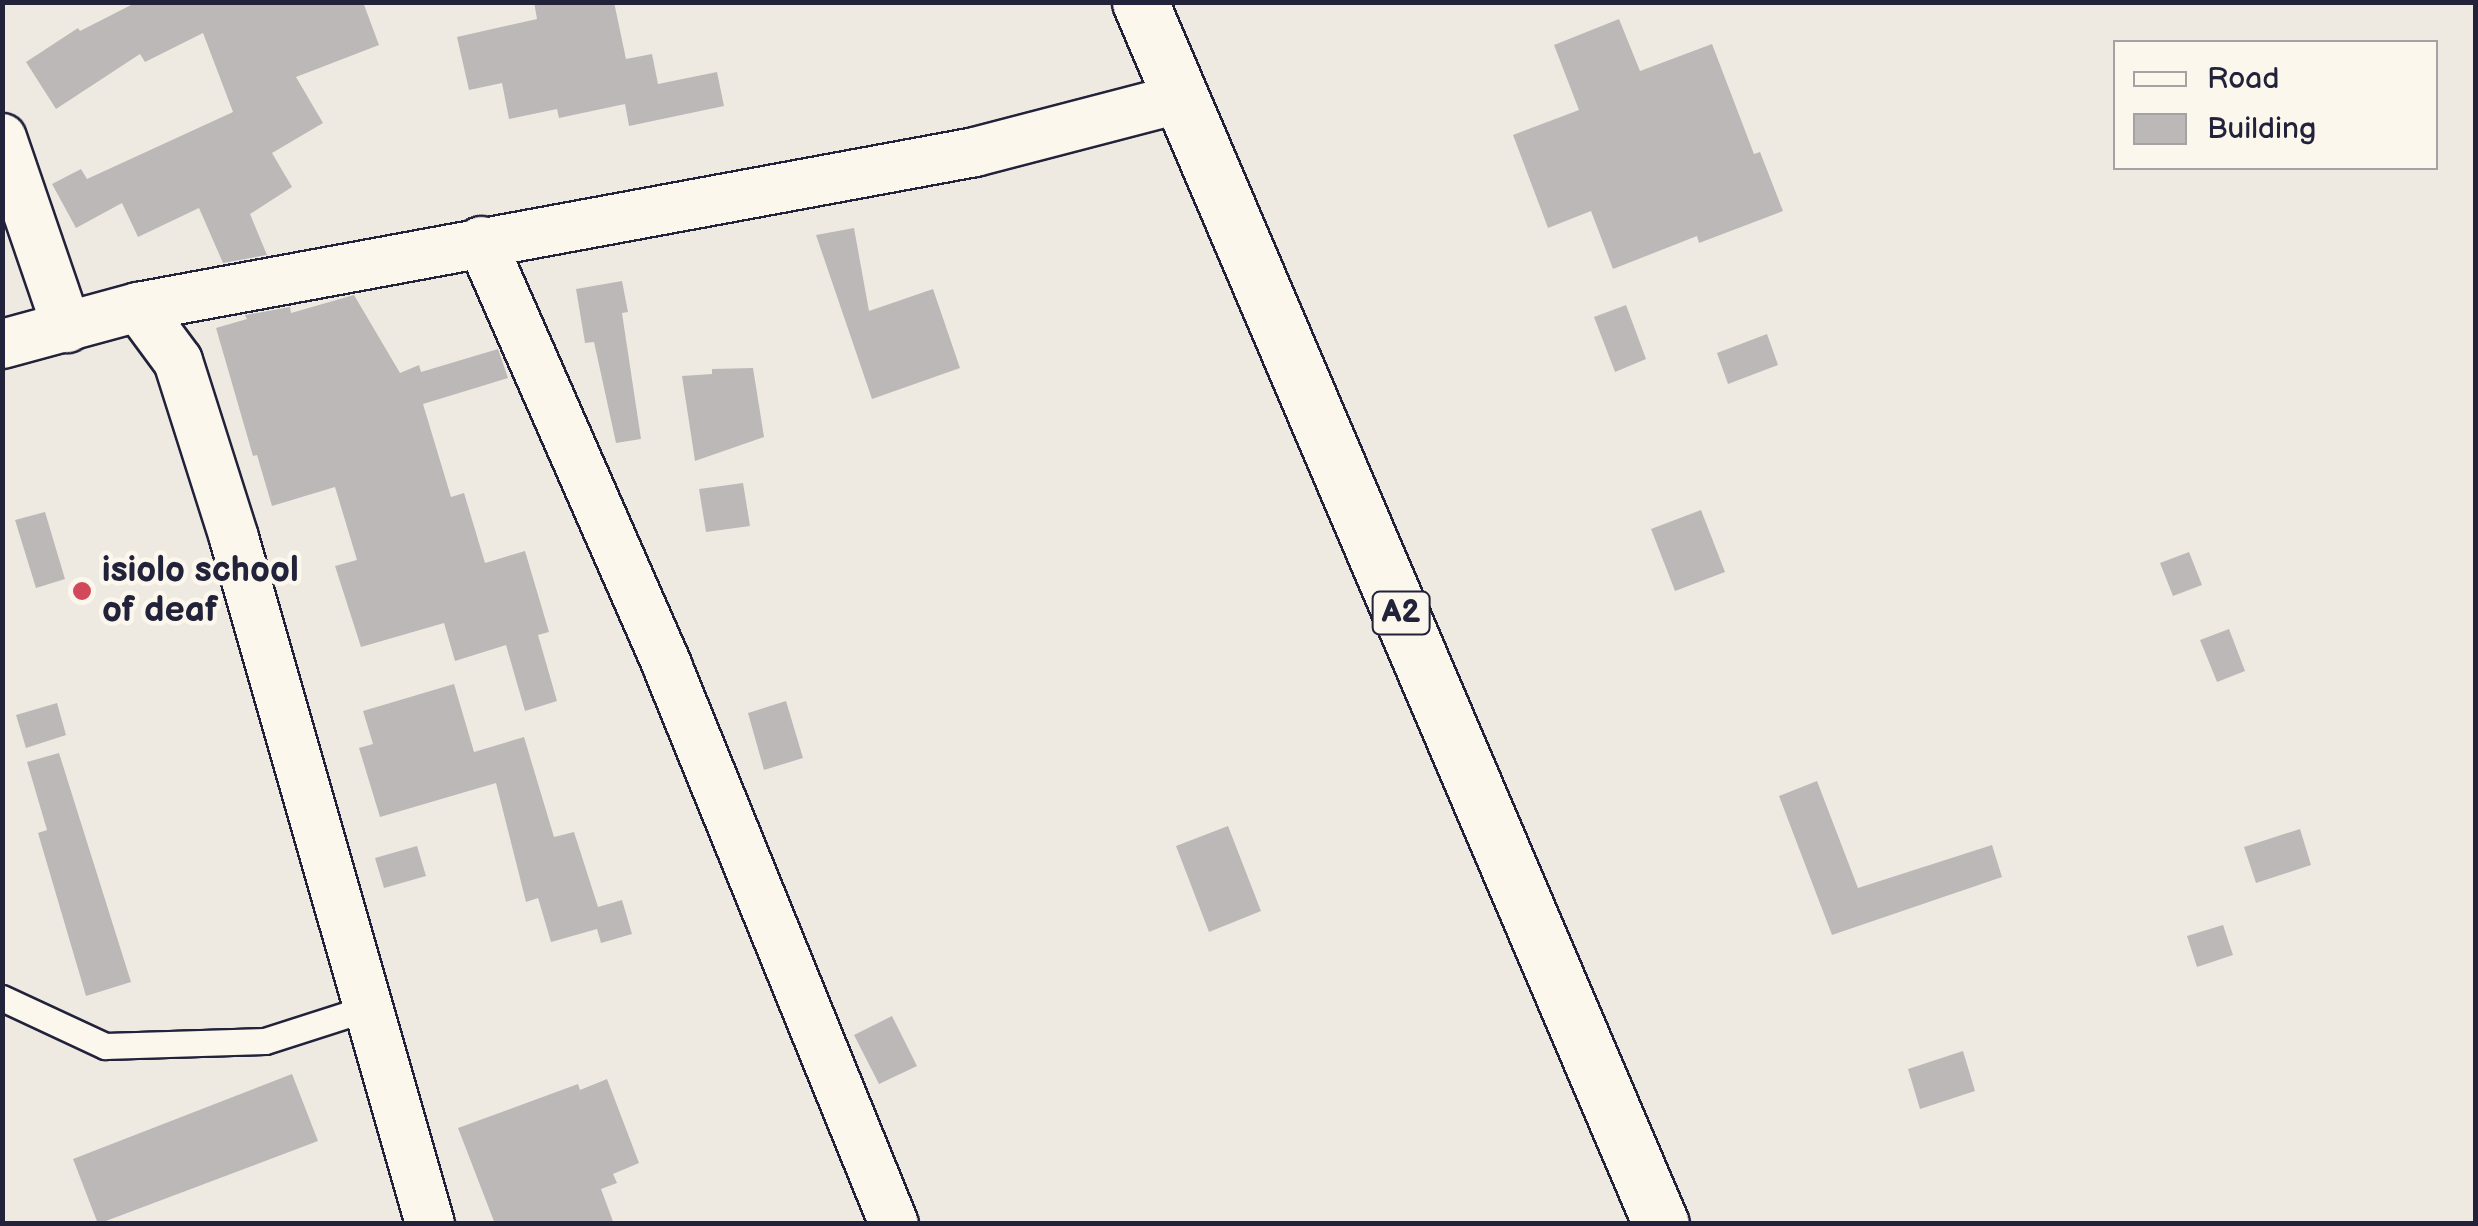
<!DOCTYPE html>
<html>
<head>
<meta charset="utf-8">
<style>
	body { margin:0 }
	#map { position:relative; width:2478px; height:1226px; overflow:hidden; background:#eeeae2; font-family:"Balsamiq Sans",sans-serif }
	div>[style] { position:absolute }
	[style*='--x'] { left:calc(var(--x)*1px); top:calc(var(--y)*1px); width:calc(var(--w)*1px); rotate:calc(var(--a)*1deg) }
	.building>* { inset:0; background:#bcb8b8 }
	.roads { filter:drop-shadow(2px 0 #22223b) drop-shadow(-2px 0 #22223b) drop-shadow(0 2px #22223b) drop-shadow(0 -2px #22223b) }
	.lane>* { height:25px; margin:-12.5px; padding:0 12.5px; transform-origin:12.5px; border-radius:12.5px; background:#fbf7ec }
	.street>* { height:48px; margin:-24px; padding:0 24px; transform-origin:24px; border-radius:24px; background:#fbf7ec }
	.highway>* { height:55px; margin:-27.5px; padding:0 27.5px; transform-origin:27.5px; border-radius:27.5px; background:#fbf7ec }
	.dots>* { width:28px; height:28px; translate:-50% -50%; box-sizing:border-box; border:5px solid #fbf7ec; border-radius:50% }
	span { translate:-50% -50%; white-space:nowrap; text-align:center; line-height:1.15; -webkit-text-stroke:9px #fbf7ec; paint-order:stroke }
	.shield-label span { padding:2px 8px; background:#fbf7ec; border:2px solid; border-radius:8px; -webkit-text-stroke-width:0 }
	.shield-label { font-size:32px; color:#22223b; font-weight:700 }
	.poi-label { font-size:35px; color:#22223b; font-weight:700 }
	.left { translate:0 -50%; text-align:left }
	.frame { position:absolute; inset:0; border:5px solid #22223b; pointer-events:none }
	.legend { position:absolute; left:2113px; top:40px; width:325px; height:130px; box-sizing:border-box; background:#fbf7ec; border:2px solid #a4a2a5; margin:0; padding:12px 18px; list-style:none; font-size:30px; color:#22223b }
	.legend li { display:flex; align-items:center; gap:20px; height:50px }
	.legend b { width:50px; border:2px solid #a4a2a5 }
</style>
</head>
<body>
<div id="map">
	<div class="building">
		<div style="clip-path:polygon(137px 2px,363px 2px,379px 45px,296px 77px,323px 123px,272px 153px,292px 187px,250px 214px,267px 255px,223px 263px,199px 208px,138px 237px,122px 203px,76px 228px,52px 184px,81px 169px,87px 179px,233px 112px,203px 33px,145px 62px,140px 54px,56px 109px,26px 62px,78px 28px,80px 31px)"></div>
		<div style="clip-path:polygon(534px 2px,614px 2px,626px 59px,652px 54px,658px 84px,717px 72px,724px 106px,629px 126px,625px 104px,559px 118px,557px 109px,509px 119px,502px 83px,469px 90px,457px 37px,537px 19px)"></div>
		<div style="clip-path:polygon(1619px 19px,1640px 71px,1712px 44px,1754px 154px,1760px 152px,1783px 211px,1699px 243px,1697px 236px,1613px 269px,1591px 211px,1548px 228px,1513px 135px,1579px 110px,1554px 45px)"></div>
		<div style="clip-path:polygon(854px 228px,869px 311px,933px 289px,960px 368px,872px 399px,816px 235px)"></div>
		<div style="clip-path:polygon(622px 281px,628px 312px,622px 313px,641px 439px,616px 443px,594px 342px,585px 343px,576px 289px)"></div>
		<div style="clip-path:polygon(354px 295px,400px 373px,419px 365px,421px 372px,498px 349px,508px 378px,423px 404px,451px 497px,464px 493px,485px 563px,525px 551px,549px 632px,538px 635px,557px 701px,525px 711px,506px 645px,455px 661px,444px 623px,361px 647px,335px 566px,357px 560px,335px 487px,272px 506px,257px 455px,253px 456px,216px 328px,247px 319px,245px 315px,290px 307px,291px 313px)"></div>
		<div style="clip-path:polygon(1626px 305px,1646px 359px,1615px 372px,1594px 317px)"></div>
		<div style="clip-path:polygon(1767px 334px,1778px 365px,1728px 384px,1717px 353px)"></div>
		<div style="clip-path:polygon(753px 368px,764px 437px,695px 461px,682px 376px,712px 374px,712px 369px)"></div>
		<div style="clip-path:polygon(743px 483px,750px 526px,706px 532px,699px 489px)"></div>
		<div style="clip-path:polygon(1701px 510px,1725px 572px,1675px 591px,1651px 529px)"></div>
		<div style="clip-path:polygon(45px 512px,65px 579px,36px 588px,15px 520px)"></div>
		<div style="clip-path:polygon(2189px 552px,2202px 585px,2173px 596px,2160px 563px)"></div>
		<div style="clip-path:polygon(2229px 629px,2245px 671px,2217px 682px,2200px 640px)"></div>
		<div style="clip-path:polygon(454px 684px,474px 752px,524px 737px,554px 837px,574px 832px,598px 907px,622px 900px,632px 934px,601px 943px,597px 929px,551px 942px,538px 898px,526px 902px,496px 783px,380px 817px,359px 748px,373px 744px,363px 711px)"></div>
		<div style="clip-path:polygon(786px 701px,803px 758px,764px 770px,748px 713px)"></div>
		<div style="clip-path:polygon(57px 703px,66px 735px,26px 748px,16px 715px)"></div>
		<div style="clip-path:polygon(59px 753px,131px 982px,86px 996px,38px 833px,47px 830px,27px 762px)"></div>
		<div style="clip-path:polygon(1817px 781px,1858px 888px,1992px 845px,2002px 877px,1832px 935px,1779px 796px)"></div>
		<div style="clip-path:polygon(1228px 826px,1261px 911px,1209px 932px,1176px 846px)"></div>
		<div style="clip-path:polygon(2300px 829px,2311px 865px,2256px 883px,2244px 847px)"></div>
		<div style="clip-path:polygon(417px 846px,426px 876px,384px 888px,375px 858px)"></div>
		<div style="clip-path:polygon(2223px 925px,2233px 955px,2197px 967px,2187px 936px)"></div>
		<div style="clip-path:polygon(892px 1016px,917px 1066px,879px 1084px,854px 1035px)"></div>
		<div style="clip-path:polygon(1963px 1051px,1975px 1091px,1920px 1109px,1908px 1069px)"></div>
		<div style="clip-path:polygon(292px 1074px,318px 1141px,98px 1224px,73px 1159px)"></div>
		<div style="clip-path:polygon(607px 1079px,639px 1163px,613px 1174px,617px 1183px,601px 1189px,614px 1224px,495px 1224px,458px 1128px,578px 1084px,580px 1090px)"></div>
	</div>
	<div class="roads">
		<div class="lane">
			<div style="--x:2;--y:998;--w:114;--a:25"></div>
			<div style="--x:105;--y:1046;--w:160;--a:-1.8"></div>
			<div style="--x:265;--y:1041;--w:108;--a:-17.8"></div>
		</div>
		<div class="street">
			<div style="--x:2;--y:138;--w:201;--a:71.1"></div>
			<div style="--x:481;--y:241;--w:466;--a:66.3"></div>
			<div style="--x:668;--y:668;--w:600;--a:67.88"></div>
			<div style="--x:138;--y:307;--w:67;--a:53.5"></div>
			<div style="--x:178;--y:361;--w:186;--a:72.4"></div>
			<div style="--x:234;--y:538;--w:713;--a:74.05"></div>
			<div style="--x:2;--y:344;--w:141;--a:-15.2"></div>
			<div style="--x:138;--y:307;--w:851;--a:-10.49"></div>
			<div style="--x:975;--y:152;--w:214;--a:-14.6"></div>
		</div>
		<div class="highway">
			<div style="--x:1140;--y:2;--w:1328;--a:66.91"></div>
		</div>
	</div>
	<div class="dots">
		<div style="left:82px;top:591px;background:#d1495b"></div>
	</div>
	<div class="shield-label">
		<span style="left:1401px;top:613px">A2</span>
	</div>
	<div class="poi-label">
		<span class="left" style="left:102px;top:591px">isiolo school<br>of deaf</span>
	</div>
	<div class="frame"></div>
	<ul class="legend">
	<li><b style="height:12px;background:#fbf7ec"></b>Road</li>
	<li><b style="height:28px;background:#bcb8b8"></b>Building</li>
	</ul>
</div>
</body>
</html>
